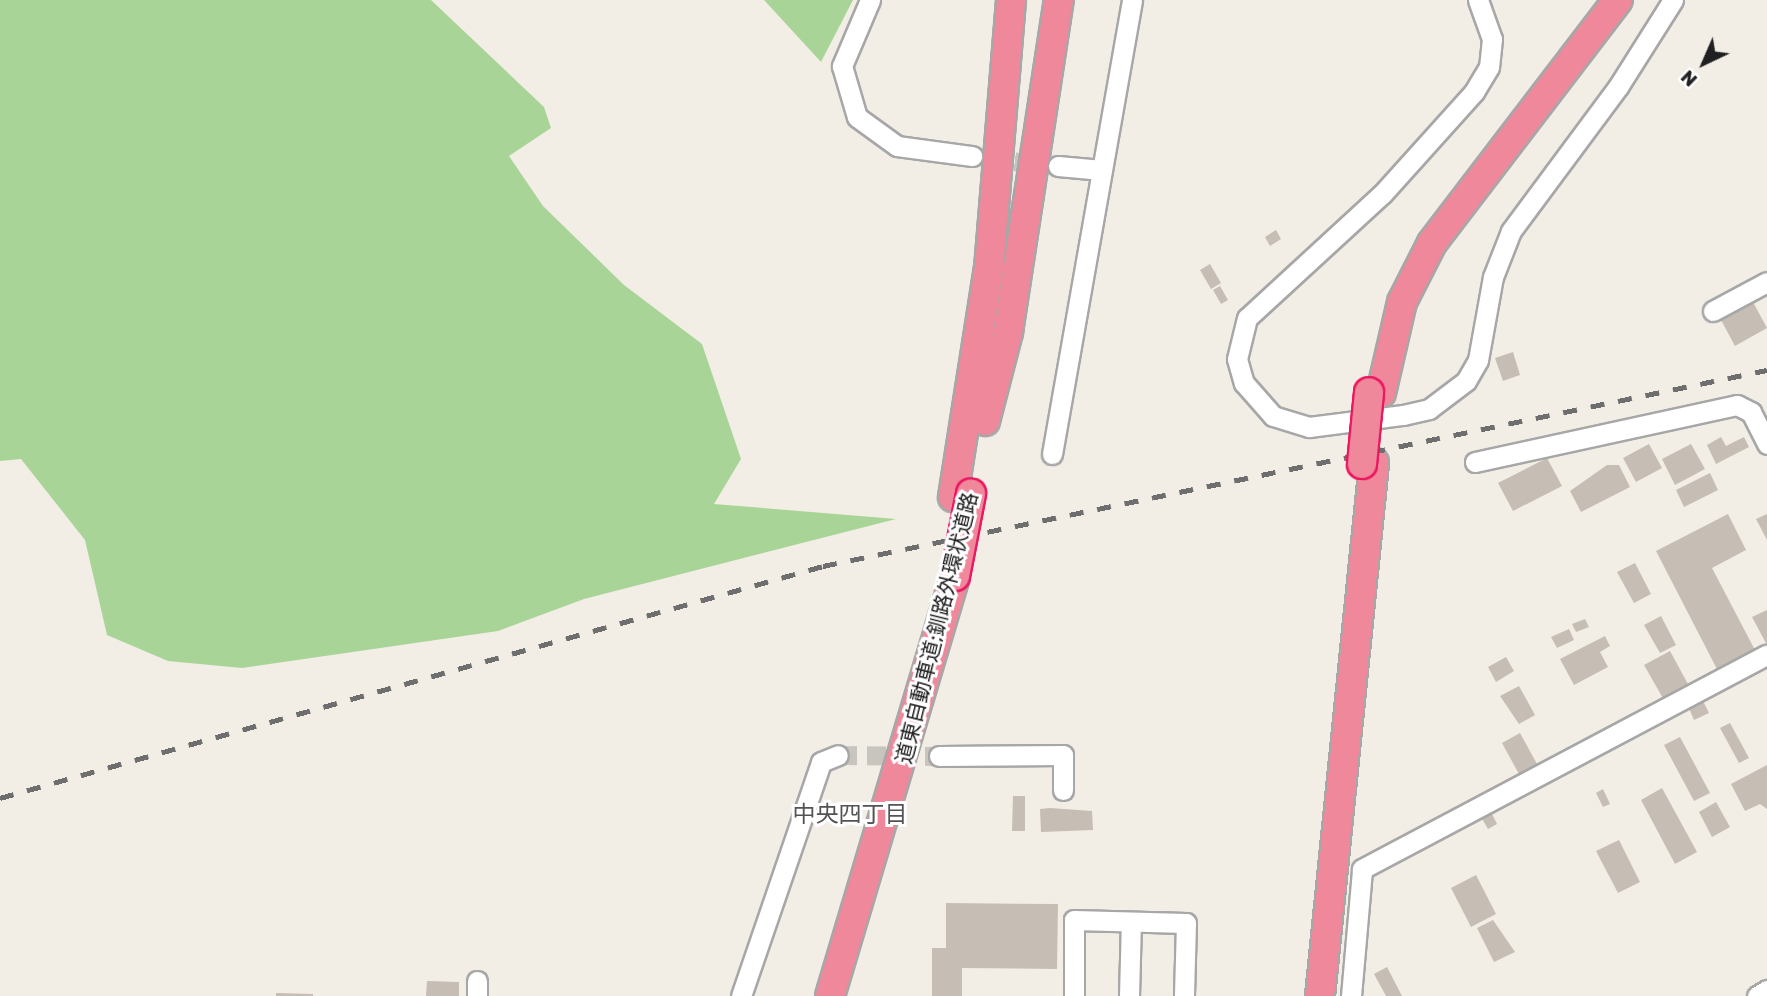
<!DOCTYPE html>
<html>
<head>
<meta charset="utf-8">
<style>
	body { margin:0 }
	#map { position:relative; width:1767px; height:996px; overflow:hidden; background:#f2eee6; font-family:Rubik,"Noto Sans JP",sans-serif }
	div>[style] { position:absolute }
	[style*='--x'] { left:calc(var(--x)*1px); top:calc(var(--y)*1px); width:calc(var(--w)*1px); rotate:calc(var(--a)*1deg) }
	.forest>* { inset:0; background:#a9d497 }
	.building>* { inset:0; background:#c6bdb5 }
	.minor-tunnel>* { height:19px; margin-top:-9.5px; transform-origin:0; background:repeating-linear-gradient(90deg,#c8c5be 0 19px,transparent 0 29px) }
	.roads { filter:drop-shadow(2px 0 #a7a7a7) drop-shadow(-2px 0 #a7a7a7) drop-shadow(0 2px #a7a7a7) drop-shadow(0 -2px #a7a7a7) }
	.minor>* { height:19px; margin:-9.5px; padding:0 9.5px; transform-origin:9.5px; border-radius:9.5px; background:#fff }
	.highway>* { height:28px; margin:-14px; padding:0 14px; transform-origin:14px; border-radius:14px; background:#ef889b }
	.rail>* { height:5px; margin-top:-2.5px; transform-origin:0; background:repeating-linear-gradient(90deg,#6e6e6e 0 14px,transparent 0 28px) }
	.bridges { filter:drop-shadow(2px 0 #eb1860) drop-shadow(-2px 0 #eb1860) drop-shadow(0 2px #eb1860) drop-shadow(0 -2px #eb1860) }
	.highway-bridge>* { height:28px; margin:-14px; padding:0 14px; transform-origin:14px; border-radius:14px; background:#ef889b }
	span { translate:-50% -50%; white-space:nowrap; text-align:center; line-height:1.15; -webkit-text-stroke:6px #fff; paint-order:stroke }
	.street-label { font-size:21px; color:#202020 }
	.neighbourhood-label { font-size:23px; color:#535353 }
	.north { position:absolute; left:1669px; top:28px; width:70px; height:70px; -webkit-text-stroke:5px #fff; paint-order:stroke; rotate:224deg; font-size:19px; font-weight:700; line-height:28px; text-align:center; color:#202020 }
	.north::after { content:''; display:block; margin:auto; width:24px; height:32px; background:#202020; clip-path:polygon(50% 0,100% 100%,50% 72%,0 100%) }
</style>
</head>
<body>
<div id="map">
	<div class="forest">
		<div style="clip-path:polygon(0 0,431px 0,544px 107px,551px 128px,509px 156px,543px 206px,624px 285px,702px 344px,741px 459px,714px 504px,896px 519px,584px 599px,498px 631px,242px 668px,168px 661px,107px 635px,85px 540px,21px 459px,0 461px)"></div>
		<div style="clip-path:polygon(764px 0,853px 0,821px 62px)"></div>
	</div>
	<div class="building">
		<div style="clip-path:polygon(1276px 230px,1281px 239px,1270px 246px,1265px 237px)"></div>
		<div style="clip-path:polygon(1210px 264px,1221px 283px,1211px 289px,1200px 270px)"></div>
		<div style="clip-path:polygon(1220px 286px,1228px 300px,1221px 304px,1213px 290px)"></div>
		<div style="clip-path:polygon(1753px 302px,1767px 328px,1735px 346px,1721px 320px)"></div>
		<div style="clip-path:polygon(1513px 352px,1520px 375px,1503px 381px,1495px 358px)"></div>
		<div style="clip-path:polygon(1721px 437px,1726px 446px,1744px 437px,1749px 447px,1716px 464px,1707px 445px)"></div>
		<div style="clip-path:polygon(1649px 444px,1662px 468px,1636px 482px,1623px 458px)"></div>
		<div style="clip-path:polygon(1691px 444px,1705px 469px,1675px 485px,1662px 459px)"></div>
		<div style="clip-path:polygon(1547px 458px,1562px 486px,1513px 511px,1498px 483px)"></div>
		<div style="clip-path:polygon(1607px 465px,1619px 465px,1630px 487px,1581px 512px,1570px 491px)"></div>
		<div style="clip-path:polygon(1710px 473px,1718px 490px,1684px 507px,1676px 490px)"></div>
		<div style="clip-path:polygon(1728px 514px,1746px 550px,1712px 568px,1756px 652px,1718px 671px,1656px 551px)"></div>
		<div style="clip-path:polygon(1767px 514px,1767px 540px,1756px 519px)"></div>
		<div style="clip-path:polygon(1635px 563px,1651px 594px,1634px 603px,1617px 572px)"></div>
		<div style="clip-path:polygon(1767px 610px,1767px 645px,1752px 617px)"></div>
		<div style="clip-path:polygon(1661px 616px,1676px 645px,1660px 653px,1644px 625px)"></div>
		<div style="clip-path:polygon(1585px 619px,1589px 627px,1576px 632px,1572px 624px)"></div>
		<div style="clip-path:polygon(1569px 629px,1574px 640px,1557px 648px,1551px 637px)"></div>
		<div style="clip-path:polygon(1605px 636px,1610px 646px,1600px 652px,1608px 667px,1574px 685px,1560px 659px)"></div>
		<div style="clip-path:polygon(1670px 651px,1689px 686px,1664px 700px,1644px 665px)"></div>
		<div style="clip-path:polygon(1506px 657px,1514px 671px,1496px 682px,1488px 667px)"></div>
		<div style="clip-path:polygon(1519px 686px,1535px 715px,1519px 724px,1500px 696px)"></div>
		<div style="clip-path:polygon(1702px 699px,1709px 713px,1694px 720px,1688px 706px)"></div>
		<div style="clip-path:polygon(1730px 723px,1749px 758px,1739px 763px,1720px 728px)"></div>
		<div style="clip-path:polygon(1520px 733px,1537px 764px,1519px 774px,1502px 743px)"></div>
		<div style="clip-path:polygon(1680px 737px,1710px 793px,1694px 801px,1664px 745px)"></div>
		<div style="clip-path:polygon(1767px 765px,1767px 809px,1760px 804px,1745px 811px,1731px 784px)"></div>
		<div style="clip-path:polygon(1662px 788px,1697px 852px,1675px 864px,1641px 800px)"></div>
		<div style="clip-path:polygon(1603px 789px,1610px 804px,1603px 807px,1596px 793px)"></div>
		<div style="clip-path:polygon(1013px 796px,1025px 796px,1025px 831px,1012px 831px)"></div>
		<div style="clip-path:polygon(1716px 802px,1730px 827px,1712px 837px,1699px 812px)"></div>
		<div style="clip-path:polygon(1050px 808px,1092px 811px,1093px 830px,1041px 832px,1040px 809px)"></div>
		<div style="clip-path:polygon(1491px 812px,1497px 824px,1488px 829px,1481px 817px)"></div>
		<div style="clip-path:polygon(1619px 840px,1640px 882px,1618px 893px,1596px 851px)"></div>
		<div style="clip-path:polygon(1476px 875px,1496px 914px,1471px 927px,1451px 888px)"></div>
		<div style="clip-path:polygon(946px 903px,1058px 904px,1057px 969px,962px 968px,962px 996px,932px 996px,932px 948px,946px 948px)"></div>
		<div style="clip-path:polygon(1493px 920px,1515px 952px,1494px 962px,1477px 928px)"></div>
		<div style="clip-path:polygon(1387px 967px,1402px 996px,1386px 996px,1374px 974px)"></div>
		<div style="clip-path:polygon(427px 981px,459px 982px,459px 996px,426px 996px)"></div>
		<div style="clip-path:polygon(276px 993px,313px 994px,313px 996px,276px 996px)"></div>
	</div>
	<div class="minor-tunnel">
		<div style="--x:986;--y:158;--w:60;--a:6.7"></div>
		<div style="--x:838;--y:755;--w:101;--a:0.6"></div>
	</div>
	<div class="roads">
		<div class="minor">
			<div style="--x:870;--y:0;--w:72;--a:113"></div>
			<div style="--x:842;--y:66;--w:53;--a:73.6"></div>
			<div style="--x:857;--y:117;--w:49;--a:35.9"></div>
			<div style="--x:897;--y:146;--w:76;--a:7.6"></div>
			<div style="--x:1478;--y:0;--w:41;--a:70.3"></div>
			<div style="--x:1492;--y:39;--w:28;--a:96"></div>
			<div style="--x:1489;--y:67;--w:29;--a:121"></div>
			<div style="--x:1474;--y:92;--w:137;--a:132"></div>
			<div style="--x:1382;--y:194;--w:183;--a:137.4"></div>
			<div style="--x:1247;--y:318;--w:42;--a:103.7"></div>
			<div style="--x:1237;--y:359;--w:25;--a:74"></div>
			<div style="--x:1244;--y:383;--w:44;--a:48.7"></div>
			<div style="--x:1273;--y:416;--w:38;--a:17"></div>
			<div style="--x:1309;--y:427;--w:95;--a:-7.3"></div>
			<div style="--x:1403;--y:415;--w:27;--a:-13"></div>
			<div style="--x:1429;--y:409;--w:46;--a:-37.1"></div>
			<div style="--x:1466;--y:381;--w:24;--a:-60"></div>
			<div style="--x:1478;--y:360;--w:84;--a:-79.8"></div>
			<div style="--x:1493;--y:277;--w:49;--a:-68.6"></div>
			<div style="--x:1511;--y:231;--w:179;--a:-53.4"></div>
			<div style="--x:1618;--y:87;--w:103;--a:-57.7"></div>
			<div style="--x:1058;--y:166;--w:44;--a:5.2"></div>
			<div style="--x:1713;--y:311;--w:61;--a:-28.2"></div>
			<div style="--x:1052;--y:454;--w:461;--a:-80"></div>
			<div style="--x:1475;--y:462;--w:268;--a:-12.3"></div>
			<div style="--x:1737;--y:405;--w:16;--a:27"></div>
			<div style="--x:1751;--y:412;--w:36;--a:63"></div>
			<div style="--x:939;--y:756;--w:124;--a:-0.5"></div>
			<div style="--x:1063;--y:755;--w:35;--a:90"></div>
			<div style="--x:477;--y:996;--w:15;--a:-90"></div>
			<div style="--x:741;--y:996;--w:247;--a:-71.1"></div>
			<div style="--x:821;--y:762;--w:18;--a:-22"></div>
			<div style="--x:1074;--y:996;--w:76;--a:-90"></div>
			<div style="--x:1074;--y:920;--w:112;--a:1.5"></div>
			<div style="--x:1186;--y:923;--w:73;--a:91.6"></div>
			<div style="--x:1129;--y:996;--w:74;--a:-88.5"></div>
			<div style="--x:1351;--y:996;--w:127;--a:-85"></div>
			<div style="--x:1362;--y:869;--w:458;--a:-27.9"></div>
			<div style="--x:1757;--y:996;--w:12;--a:-31"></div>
		</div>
		<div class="highway">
			<div style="--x:1381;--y:393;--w:93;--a:-77"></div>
			<div style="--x:1402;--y:302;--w:66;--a:-63"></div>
			<div style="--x:1432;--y:243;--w:306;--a:-52.6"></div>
			<div style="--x:985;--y:421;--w:92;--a:-75.5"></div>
			<div style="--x:1008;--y:332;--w:336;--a:-81.3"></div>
			<div style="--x:953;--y:497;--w:232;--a:-81.1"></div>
			<div style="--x:989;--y:268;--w:269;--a:-85.3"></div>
			<div style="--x:830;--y:996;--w:438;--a:-73.4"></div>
			<div style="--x:1320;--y:996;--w:536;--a:-84.21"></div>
		</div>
	</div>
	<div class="rail">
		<div style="--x:0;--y:798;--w:855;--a:-15.74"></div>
		<div style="--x:823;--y:566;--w:964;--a:-11.73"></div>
	</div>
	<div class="bridges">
		<div class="highway-bridge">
			<div style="--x:1362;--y:464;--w:72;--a:-84.4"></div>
			<div style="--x:955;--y:576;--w:84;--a:-79"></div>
		</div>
	</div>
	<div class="street-label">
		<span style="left:937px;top:628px;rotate:-76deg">道東自動車道;釧路外環状道路</span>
	</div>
	<div class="neighbourhood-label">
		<span style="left:850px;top:814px">中央四丁目</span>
	</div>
	<div class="north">N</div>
</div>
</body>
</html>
